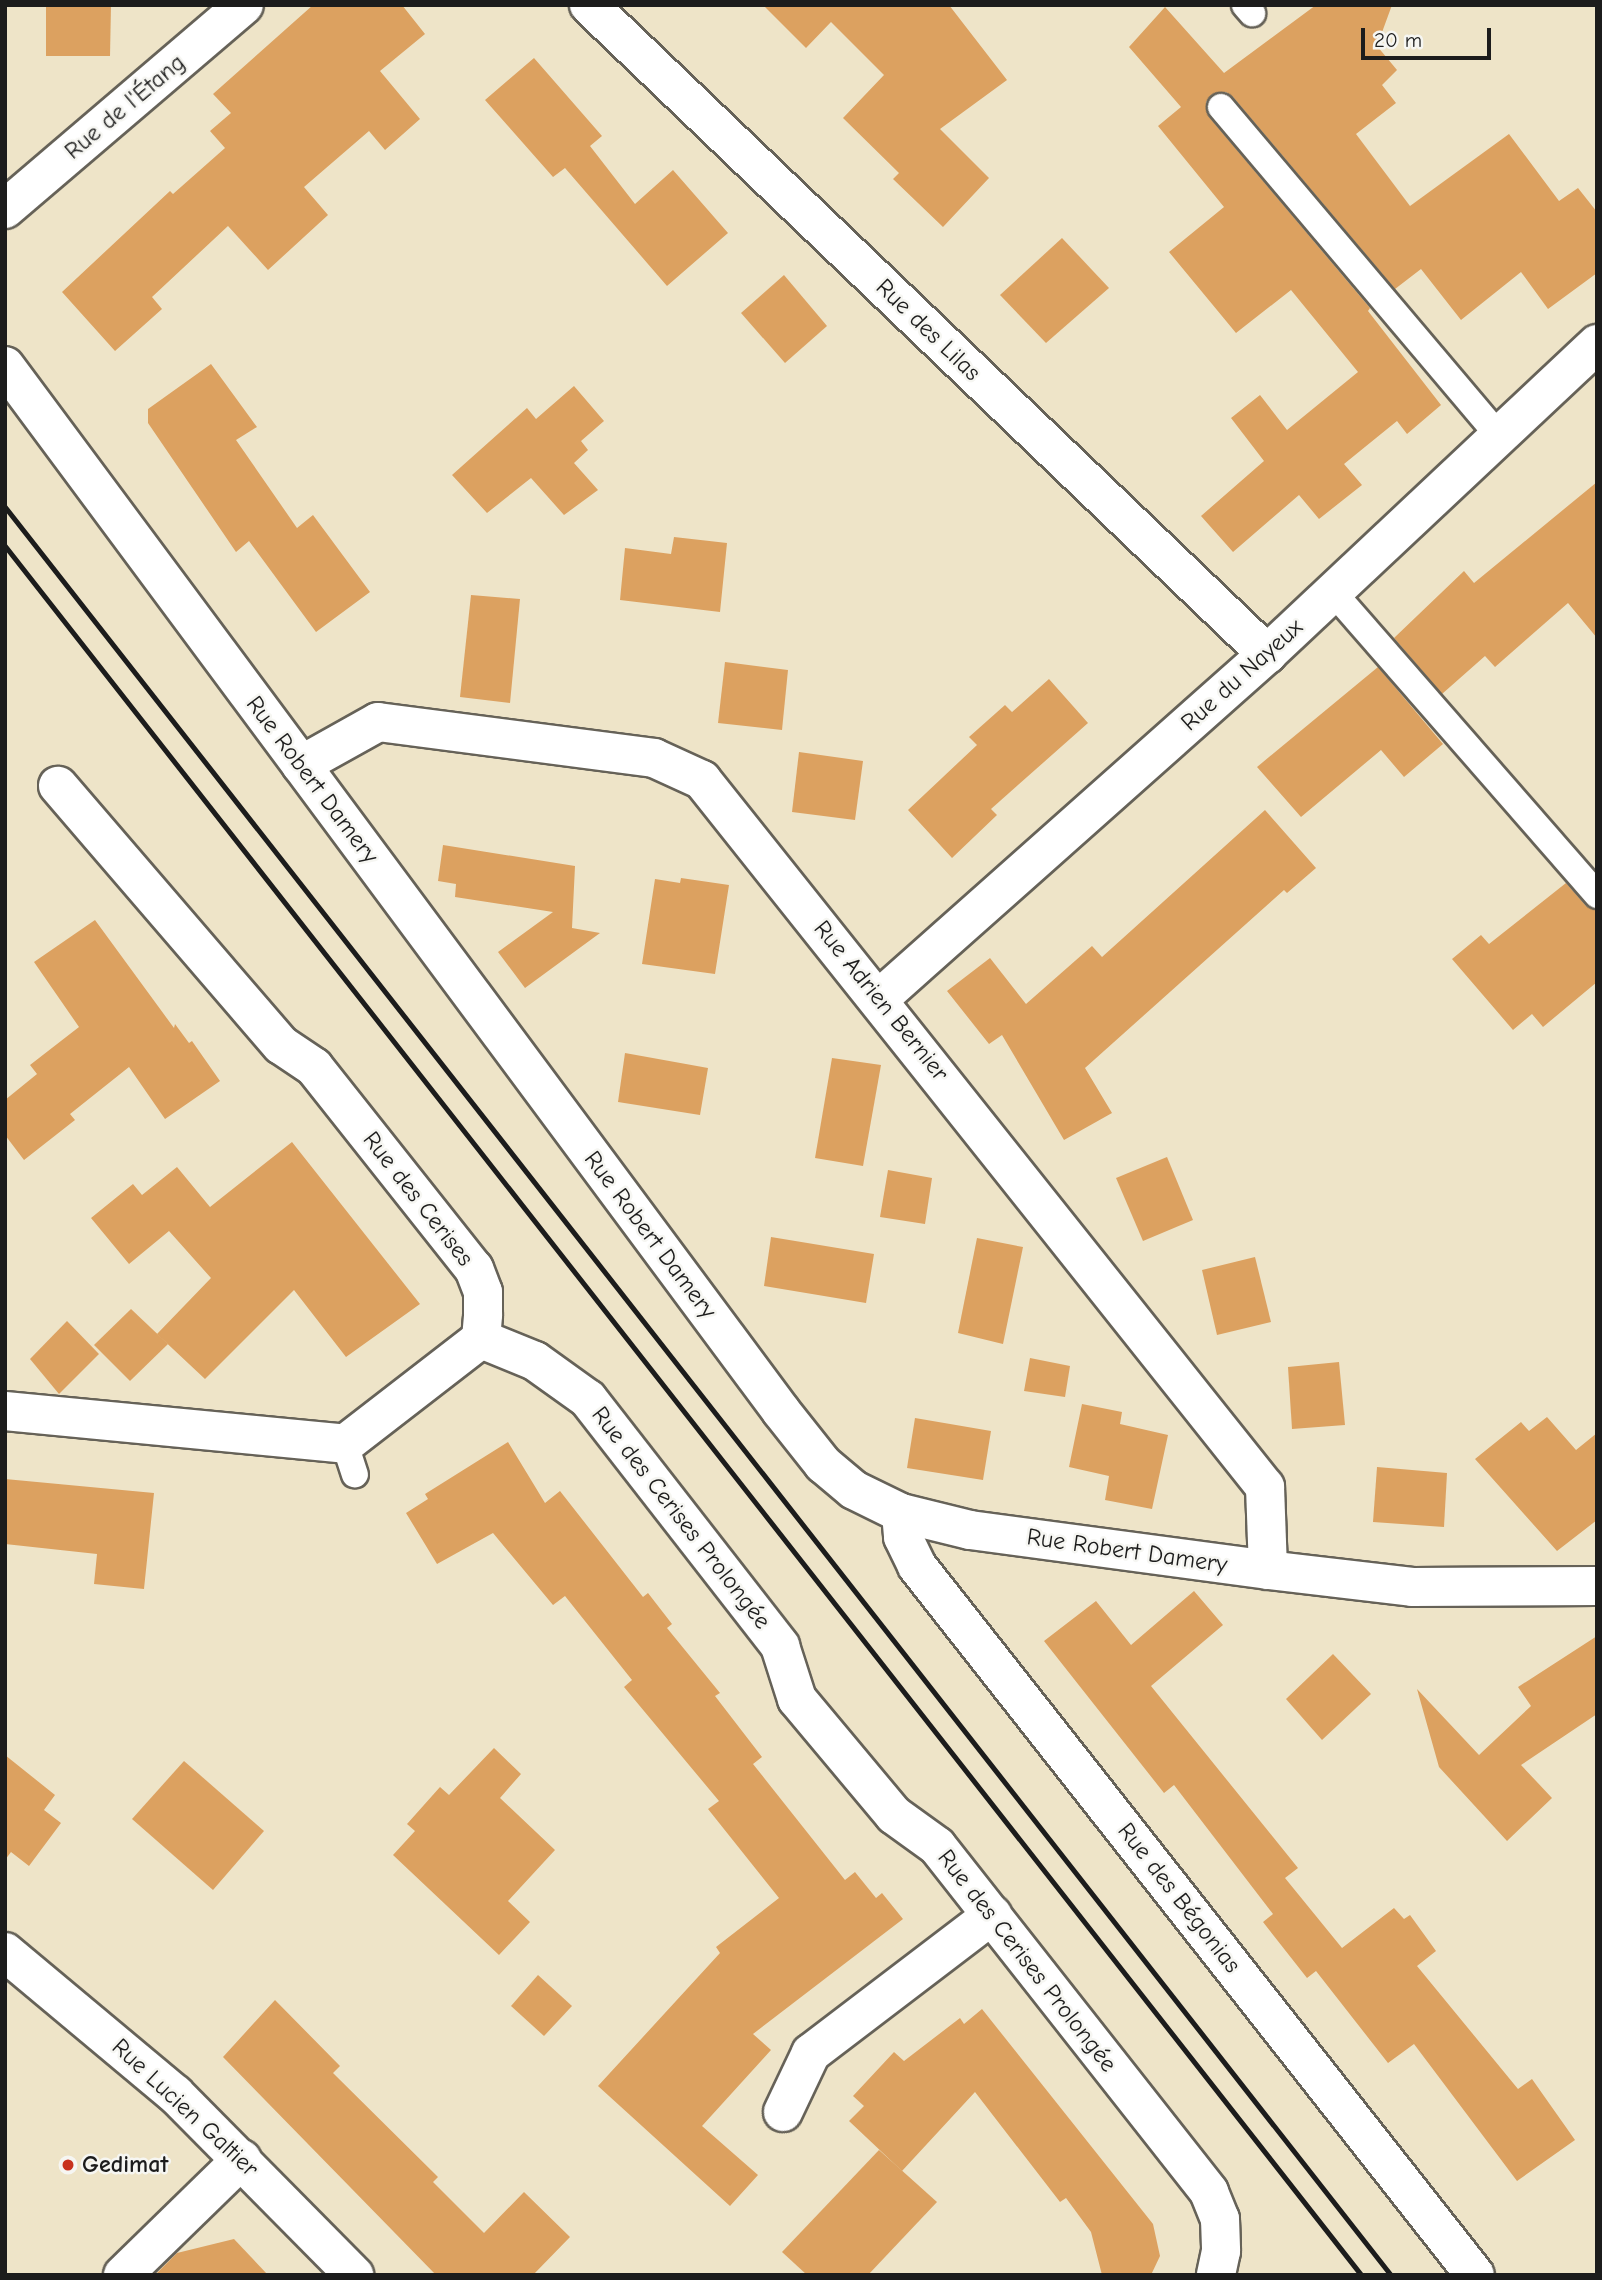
<!DOCTYPE html>
<html>
<head>
<meta charset="utf-8">
<style>
	body { margin:0 }
	#map { position:relative; width:1602px; height:2280px; overflow:hidden; background:#eee4c8; font-family:"Comic Neue",sans-serif }
	div>[style] { position:absolute }
	[style*='--x'] { left:calc(var(--x)*1px); top:calc(var(--y)*1px); width:calc(var(--w)*1px); rotate:calc(var(--a)*1deg) }
	.building>* { inset:0; background:#dca160 }
	.roads { filter:drop-shadow(2px 0 #666258) drop-shadow(-2px 0 #666258) drop-shadow(0 2px #666258) drop-shadow(0 -2px #666258) }
	.service>* { height:26px; margin:-13px; padding:0 13px; transform-origin:13px; border-radius:13px; background:#fff }
	.minor>* { height:38px; margin:-19px; padding:0 19px; transform-origin:19px; border-radius:19px; background:#fff }
	.tertiary>* { height:38px; margin:-19px; padding:0 19px; transform-origin:19px; border-radius:19px; background:#fff }
	.secondary>* { height:38px; margin:-19px; padding:0 19px; transform-origin:19px; border-radius:19px; background:#fff }
	.rail>* { height:5px; margin:-2.5px; padding:0 2.5px; transform-origin:2.5px; border-radius:2.5px; background:#1c1c1c }
	.dots>* { width:19px; height:19px; translate:-50% -50%; box-sizing:border-box; border:4px solid #f6f6f2; border-radius:50% }
	span { translate:-50% -50%; white-space:nowrap; text-align:center; line-height:1.15; -webkit-text-stroke:5px #f6f6f2; paint-order:stroke }
	.street-label { font-size:24px; color:#1c1c1c }
	.poi-label { font-size:24px; color:#1c1c1c; font-weight:700 }
	.left { translate:0 -50%; text-align:left }
	.frame { position:absolute; inset:0; border:7px solid #1c1c1c; pointer-events:none }
	.scale { position:absolute; left:1361px; top:28px; width:130px; height:32px; box-sizing:border-box; border:4px solid #1c1c1c; border-top:0; padding-left:9px; font-size:21px; line-height:24px; white-space:nowrap; color:#1c1c1c; -webkit-text-stroke:5px #f6f6f2; paint-order:stroke }
</style>
</head>
<body>
<div id="map">
	<div class="building">
		<div style="clip-path:polygon(46px 5px,111px 5px,110px 56px,46px 56px)"></div>
		<div style="clip-path:polygon(313px 5px,402px 5px,425px 34px,380px 71px,420px 119px,385px 150px,369px 131px,304px 187px,328px 215px,268px 270px,228px 226px,152px 297px,162px 309px,115px 351px,62px 292px,170px 191px,173px 194px,225px 148px,210px 131px,231px 113px,213px 94px)"></div>
		<div style="clip-path:polygon(763px 5px,949px 5px,1007px 80px,940px 129px,989px 178px,943px 227px,893px 179px,899px 173px,843px 118px,884px 75px,831px 22px,806px 48px)"></div>
		<div style="clip-path:polygon(1316px 5px,1392px 5px,1377px 46px,1397px 70px,1382px 85px,1396px 103px,1356px 134px,1410px 206px,1509px 134px,1559px 201px,1578px 188px,1597px 212px,1597px 273px,1548px 309px,1521px 272px,1461px 320px,1421px 269px,1395px 289px,1233px 97px,1226px 92px,1211px 95px,1206px 102px,1209px 117px,1370px 308px,1368px 311px,1441px 405px,1407px 434px,1397px 421px,1344px 464px,1362px 485px,1319px 519px,1299px 495px,1233px 552px,1201px 516px,1264px 461px,1231px 418px,1260px 395px,1287px 430px,1358px 372px,1291px 290px,1236px 333px,1169px 252px,1224px 207px,1158px 126px,1181px 107px,1129px 47px,1165px 7px,1224px 73px)"></div>
		<div style="clip-path:polygon(534px 58px,602px 136px,590px 146px,635px 204px,673px 170px,728px 233px,667px 286px,565px 168px,553px 177px,485px 100px)"></div>
		<div style="clip-path:polygon(1062px 238px,1109px 288px,1046px 343px,1000px 295px)"></div>
		<div style="clip-path:polygon(784px 275px,827px 326px,785px 363px,741px 313px)"></div>
		<div style="clip-path:polygon(211px 364px,257px 427px,236px 440px,297px 528px,313px 515px,370px 592px,316px 632px,249px 541px,236px 552px,148px 423px,148px 409px)"></div>
		<div style="clip-path:polygon(574px 386px,604px 421px,581px 441px,588px 450px,574px 463px,598px 490px,564px 515px,531px 478px,487px 513px,452px 475px,527px 408px,536px 419px)"></div>
		<div style="clip-path:polygon(1597px 482px,1597px 638px,1568px 603px,1495px 667px,1485px 656px,1442px 694px,1394px 638px,1464px 571px,1474px 583px)"></div>
		<div style="clip-path:polygon(674px 537px,727px 543px,720px 612px,620px 600px,625px 548px,671px 554px)"></div>
		<div style="clip-path:polygon(471px 595px,520px 599px,510px 703px,460px 697px)"></div>
		<div style="clip-path:polygon(725px 662px,788px 670px,782px 730px,718px 723px)"></div>
		<div style="clip-path:polygon(1378px 667px,1443px 744px,1404px 777px,1381px 750px,1301px 817px,1257px 767px)"></div>
		<div style="clip-path:polygon(1049px 679px,1088px 723px,991px 809px,997px 815px,952px 858px,908px 810px,977px 745px,969px 737px,1005px 705px,1012px 712px)"></div>
		<div style="clip-path:polygon(799px 752px,863px 761px,855px 820px,792px 812px)"></div>
		<div style="clip-path:polygon(1265px 810px,1316px 868px,1287px 893px,1284px 890px,1085px 1068px,1112px 1113px,1064px 1140px,1002px 1035px,989px 1044px,947px 991px,990px 958px,1026px 1004px,1092px 946px,1102px 957px)"></div>
		<div style="clip-path:polygon(443px 845px,575px 866px,572px 928px,600px 933px,525px 988px,498px 952px,553px 912px,455px 897px,456px 884px,438px 881px)"></div>
		<div style="clip-path:polygon(681px 878px,729px 885px,715px 974px,642px 964px,655px 879px,680px 883px)"></div>
		<div style="clip-path:polygon(1566px 883px,1586px 906px,1597px 910px,1597px 982px,1543px 1027px,1532px 1014px,1513px 1030px,1452px 959px,1481px 935px,1489px 944px)"></div>
		<div style="clip-path:polygon(95px 920px,174px 1028px,175px 1024px,189px 1043px,192px 1041px,220px 1081px,165px 1119px,129px 1067px,70px 1114px,75px 1120px,24px 1160px,5px 1135px,5px 1100px,37px 1074px,30px 1065px,79px 1027px,34px 962px)"></div>
		<div style="clip-path:polygon(625px 1053px,708px 1068px,700px 1115px,618px 1102px)"></div>
		<div style="clip-path:polygon(832px 1058px,881px 1065px,863px 1166px,815px 1158px)"></div>
		<div style="clip-path:polygon(292px 1142px,420px 1304px,346px 1357px,294px 1290px,205px 1379px,157px 1334px,211px 1278px,169px 1231px,129px 1264px,91px 1218px,133px 1184px,142px 1195px,177px 1167px,210px 1207px)"></div>
		<div style="clip-path:polygon(1167px 1157px,1193px 1220px,1143px 1241px,1116px 1178px)"></div>
		<div style="clip-path:polygon(888px 1170px,932px 1178px,925px 1224px,880px 1217px)"></div>
		<div style="clip-path:polygon(771px 1237px,874px 1254px,866px 1303px,764px 1286px)"></div>
		<div style="clip-path:polygon(977px 1238px,1023px 1247px,1003px 1344px,958px 1333px)"></div>
		<div style="clip-path:polygon(1255px 1257px,1271px 1322px,1217px 1335px,1202px 1270px)"></div>
		<div style="clip-path:polygon(131px 1309px,168px 1344px,130px 1381px,94px 1345px)"></div>
		<div style="clip-path:polygon(67px 1321px,99px 1354px,59px 1394px,30px 1359px)"></div>
		<div style="clip-path:polygon(1030px 1358px,1070px 1366px,1065px 1397px,1024px 1391px)"></div>
		<div style="clip-path:polygon(1339px 1362px,1345px 1425px,1292px 1429px,1288px 1367px)"></div>
		<div style="clip-path:polygon(1082px 1404px,1122px 1412px,1120px 1424px,1168px 1435px,1152px 1509px,1105px 1500px,1109px 1476px,1069px 1467px)"></div>
		<div style="clip-path:polygon(1547px 1417px,1576px 1450px,1597px 1433px,1597px 1520px,1557px 1551px,1475px 1459px,1521px 1422px,1529px 1431px)"></div>
		<div style="clip-path:polygon(915px 1418px,991px 1431px,983px 1480px,907px 1468px)"></div>
		<div style="clip-path:polygon(508px 1442px,545px 1503px,560px 1491px,643px 1597px,648px 1593px,672px 1624px,667px 1628px,720px 1693px,715px 1696px,762px 1757px,753px 1764px,845px 1880px,855px 1872px,876px 1898px,882px 1893px,903px 1919px,753px 2034px,771px 2050px,702px 2126px,758px 2175px,730px 2206px,598px 2086px,720px 1953px,716px 1947px,779px 1898px,708px 1809px,719px 1801px,624px 1687px,632px 1680px,565px 1596px,553px 1605px,493px 1533px,437px 1564px,406px 1513px,428px 1499px,425px 1494px)"></div>
		<div style="clip-path:polygon(1377px 1467px,1447px 1473px,1444px 1527px,1373px 1522px)"></div>
		<div style="clip-path:polygon(5px 1479px,154px 1493px,144px 1589px,94px 1584px,97px 1554px,5px 1544px)"></div>
		<div style="clip-path:polygon(1194px 1591px,1223px 1625px,1151px 1686px,1298px 1868px,1285px 1878px,1342px 1948px,1394px 1908px,1404px 1919px,1410px 1915px,1436px 1951px,1417px 1966px,1518px 2089px,1532px 2079px,1575px 2140px,1517px 2181px,1414px 2044px,1388px 2063px,1316px 1971px,1307px 1978px,1263px 1922px,1273px 1914px,1174px 1785px,1164px 1793px,1044px 1641px,1096px 1601px,1131px 1645px)"></div>
		<div style="clip-path:polygon(1597px 1636px,1597px 1714px,1521px 1765px,1552px 1798px,1507px 1841px,1439px 1767px,1417px 1689px,1479px 1755px,1531px 1706px,1518px 1687px)"></div>
		<div style="clip-path:polygon(1333px 1654px,1371px 1694px,1322px 1740px,1286px 1699px)"></div>
		<div style="clip-path:polygon(494px 1748px,521px 1774px,500px 1798px,555px 1850px,508px 1901px,530px 1922px,499px 1955px,393px 1855px,415px 1831px,407px 1824px,440px 1787px,449px 1795px)"></div>
		<div style="clip-path:polygon(5px 1755px,55px 1795px,44px 1810px,61px 1823px,29px 1866px,11px 1852px,5px 1860px)"></div>
		<div style="clip-path:polygon(184px 1761px,264px 1831px,213px 1890px,132px 1819px)"></div>
		<div style="clip-path:polygon(538px 1975px,572px 2006px,544px 2036px,511px 2006px)"></div>
		<div style="clip-path:polygon(275px 2000px,340px 2066px,333px 2073px,438px 2177px,433px 2182px,484px 2233px,524px 2192px,570px 2237px,533px 2275px,436px 2275px,223px 2057px)"></div>
		<div style="clip-path:polygon(982px 2009px,1153px 2224px,1160px 2256px,1151px 2275px,1102px 2275px,1091px 2232px,1066px 2198px,1060px 2202px,975px 2092px,902px 2171px,849px 2121px,864px 2106px,853px 2096px,894px 2052px,904px 2061px,960px 2018px,964px 2024px)"></div>
		<div style="clip-path:polygon(879px 2150px,937px 2202px,868px 2275px,807px 2275px,782px 2252px)"></div>
		<div style="clip-path:polygon(234px 2239px,268px 2275px,155px 2275px,177px 2253px)"></div>
	</div>
	<div class="roads">
		<div class="service">
			<div style="--x:1245;--y:5;--w:11;--a:49"></div>
			<div style="--x:1221;--y:107;--w:429;--a:49.8"></div>
			<div style="--x:1333;--y:592;--w:402;--a:48.9"></div>
			<div style="--x:345;--y:1444;--w:32;--a:72"></div>
		</div>
		<div class="minor">
			<div style="--x:589;--y:5;--w:939;--a:43.75"></div>
			<div style="--x:5;--y:209;--w:314;--a:-40.5"></div>
			<div style="--x:301;--y:765;--w:88;--a:-29.2"></div>
			<div style="--x:378;--y:722;--w:278;--a:7.4"></div>
			<div style="--x:654;--y:758;--w:53;--a:24.6"></div>
			<div style="--x:702;--y:780;--w:904;--a:51.47"></div>
			<div style="--x:1265;--y:1487;--w:83;--a:87.9"></div>
			<div style="--x:880;--y:998;--w:518;--a:-41.63"></div>
			<div style="--x:1267;--y:654;--w:453;--a:-43.2"></div>
			<div style="--x:481;--y:1339;--w:58;--a:22.2"></div>
			<div style="--x:535;--y:1361;--w:65;--a:35.6"></div>
			<div style="--x:588;--y:1399;--w:313;--a:52.1"></div>
			<div style="--x:780;--y:1646;--w:56;--a:72.2"></div>
			<div style="--x:797;--y:1699;--w:151;--a:50.1"></div>
			<div style="--x:894;--y:1815;--w:53;--a:35.8"></div>
			<div style="--x:937;--y:1846;--w:440;--a:51.8"></div>
			<div style="--x:1209;--y:2192;--w:29;--a:68"></div>
			<div style="--x:1220;--y:2219;--w:32;--a:88"></div>
			<div style="--x:1221;--y:2251;--w:25;--a:102"></div>
			<div style="--x:5;--y:1411;--w:342;--a:5.5"></div>
			<div style="--x:345;--y:1444;--w:172;--a:-37.7"></div>
			<div style="--x:481;--y:1339;--w:25;--a:-85"></div>
			<div style="--x:483;--y:1314;--w:22;--a:-90"></div>
			<div style="--x:483;--y:1292;--w:25;--a:-111"></div>
			<div style="--x:474;--y:1269;--w:258;--a:-128.4"></div>
			<div style="--x:314;--y:1067;--w:40;--a:-146"></div>
			<div style="--x:281;--y:1045;--w:342;--a:-130.7"></div>
			<div style="--x:901;--y:1513;--w:24;--a:85"></div>
			<div style="--x:903;--y:1537;--w:32;--a:64"></div>
			<div style="--x:917;--y:1566;--w:902;--a:51.8"></div>
			<div style="--x:783;--y:2112;--w:65;--a:-64.6"></div>
			<div style="--x:811;--y:2053;--w:228;--a:-37.3"></div>
			<div style="--x:123;--y:2275;--w:166;--a:-44.3"></div>
		</div>
		<div class="tertiary">
			<div style="--x:5;--y:366;--w:1302;--a:53.4"></div>
			<div style="--x:781;--y:1411;--w:68;--a:51.6"></div>
			<div style="--x:823;--y:1464;--w:40;--a:40"></div>
			<div style="--x:854;--y:1490;--w:52;--a:26.1"></div>
			<div style="--x:901;--y:1513;--w:71;--a:13.8"></div>
			<div style="--x:970;--y:1530;--w:301;--a:7.6"></div>
			<div style="--x:1268;--y:1570;--w:145;--a:6.7"></div>
			<div style="--x:1412;--y:1587;--w:185;--a:-0.3"></div>
		</div>
		<div class="secondary">
			<div style="--x:5;--y:1952;--w:222;--a:39.9"></div>
			<div style="--x:175;--y:2094;--w:255;--a:45.3"></div>
		</div>
	</div>
	<div class="rail">
		<div style="--x:5;--y:507;--w:2247;--a:51.91"></div>
		<div style="--x:5;--y:546;--w:2197;--a:51.89"></div>
	</div>
	<div class="dots">
		<div style="left:68px;top:2165px;background:#c8321e"></div>
	</div>
	<div class="street-label">
		<span style="left:125px;top:107px;rotate:-40deg">Rue de l'Étang</span>
		<span style="left:928px;top:330px;rotate:44deg">Rue des Lilas</span>
		<span style="left:1242px;top:675px;rotate:-42deg">Rue du Nayeux</span>
		<span style="left:312px;top:780px;rotate:53deg">Rue Robert Damery</span>
		<span style="left:881px;top:1001px;rotate:51deg">Rue Adrien Bernier</span>
		<span style="left:418px;top:1199px;rotate:52deg">Rue des Cerises</span>
		<span style="left:650px;top:1235px;rotate:53deg">Rue Robert Damery</span>
		<span style="left:681px;top:1518px;rotate:52deg">Rue des Cerises Prolongée</span>
		<span style="left:1127px;top:1551px;rotate:8deg">Rue Robert Damery</span>
		<span style="left:1179px;top:1898px;rotate:52deg">Rue des Bégonias</span>
		<span style="left:1027px;top:1961px;rotate:52deg">Rue des Cerises Prolongée</span>
		<span style="left:185px;top:2108px;rotate:43deg">Rue Lucien Galtier</span>
	</div>
	<div class="poi-label">
		<span class="left" style="left:82px;top:2165px">Gedimat</span>
	</div>
	<div class="frame"></div>
	<div class="scale">20 m</div>
</div>
</body>
</html>
